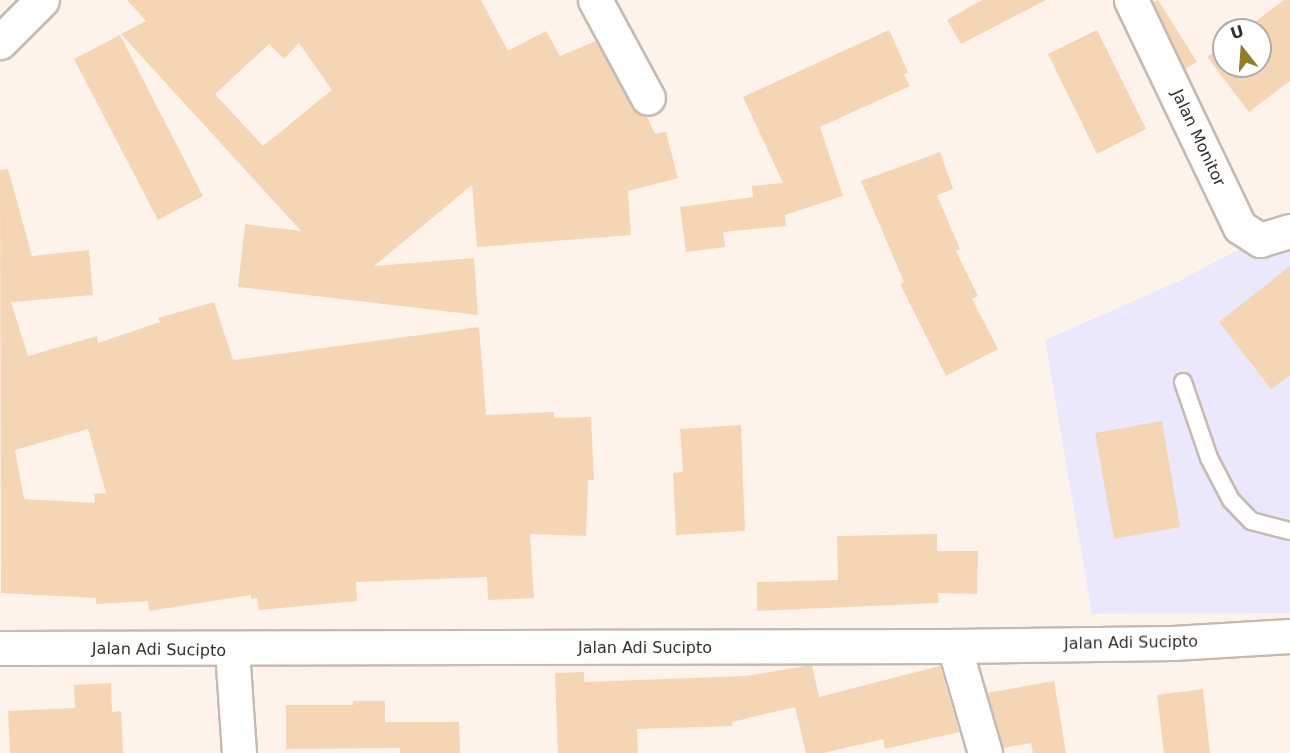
<!DOCTYPE html>
<html>
<head>
<meta charset="utf-8">
<style>
	body { margin:0 }
	#map { position:relative; width:1290px; height:753px; overflow:hidden; background:#fdf3eb; font-family:"DejaVu Sans",sans-serif }
	div>[style] { position:absolute }
	[style*='--x'] { left:calc(var(--x)*1px); top:calc(var(--y)*1px); width:calc(var(--w)*1px); rotate:calc(var(--a)*1deg) }
	.education>* { inset:0; background:#ebe8fe }
	.building>* { inset:0; background:#f4d6b5 }
	.roads { filter:drop-shadow(2px 0 #c6bab0) drop-shadow(-2px 0 #c6bab0) drop-shadow(0 2px #c6bab0) drop-shadow(0 -2px #c6bab0) }
	.lane>* { height:16px; margin:-8px; padding:0 8px; transform-origin:8px; border-radius:8px; background:#fff }
	.street>* { height:33px; margin:-16.5px; padding:0 16.5px; transform-origin:16.5px; border-radius:16.5px; background:#fff }
	.secondary>* { height:33px; margin:-16.5px; padding:0 16.5px; transform-origin:16.5px; border-radius:16.5px; background:#fff }
	.highway>* { height:33px; margin:-16.5px; padding:0 16.5px; transform-origin:16.5px; border-radius:16.5px; background:#fff }
	span { translate:-50% -50%; white-space:nowrap; text-align:center; line-height:1.15; -webkit-text-stroke:4.5px #fff; paint-order:stroke }
	.street-label { font-size:16px; color:#35302c }
	.north { position:absolute; left:1212px; top:18px; width:60px; height:60px; box-sizing:border-box; background:#fff; border:2px solid #aeacab; border-radius:50%; rotate:343deg; font-size:16px; font-weight:700; line-height:24px; text-align:center; color:#35302c }
	.north::after { content:''; display:block; margin:auto; width:21px; height:27px; background:#8f7e24; clip-path:polygon(50% 0,100% 100%,50% 72%,0 100%) }
</style>
</head>
<body>
<div id="map">
	<div class="education">
		<div style="clip-path:polygon(1290px 222px,1290px 613px,1092px 614px,1045px 340px,1179px 281px)"></div>
	</div>
	<div class="building">
		<div style="clip-path:polygon(evenodd,127px 0,481px 0,508px 51px,546px 31px,560px 56px,596px 41px,632px 107px,647px 117px,655px 134px,666px 132px,678px 178px,628px 191px,631px 235px,477px 247px,472px 185px,374px 266px,474px 258px,478px 315px,238px 287px,245px 224px,301px 231px,121px 34px,146px 21px,127px 0,299px 43px,332px 90px,263px 146px,215px 94px,269px 44px,284px 59px,299px 43px)"></div>
		<div style="clip-path:polygon(982px 0,1046px 0,961px 44px,947px 20px)"></div>
		<div style="clip-path:polygon(1158px 0,1197px 62px,1185px 69px,1153px 2px)"></div>
		<div style="clip-path:polygon(1284px 0,1290px 0,1290px 81px,1249px 112px,1207px 57px,1224px 45px,1224px 66px,1260px 66px,1260px 30px,1244px 30px)"></div>
		<div style="clip-path:polygon(889px 30px,908px 72px,904px 75px,910px 86px,820px 127px,843px 196px,785px 215px,786px 226px,723px 232px,725px 247px,686px 252px,680px 207px,753px 197px,752px 186px,783px 183px,743px 97px)"></div>
		<div style="clip-path:polygon(1097px 30px,1146px 129px,1097px 154px,1048px 54px)"></div>
		<div style="clip-path:polygon(120px 35px,203px 196px,158px 220px,74px 59px)"></div>
		<div style="clip-path:polygon(940px 152px,953px 189px,937px 195px,960px 249px,956px 251px,978px 296px,972px 299px,998px 349px,946px 376px,900px 284px,904px 282px,861px 181px)"></div>
		<div style="clip-path:polygon(evenodd,8px 169px,32px 256px,89px 250px,93px 295px,11px 302px,28px 356px,97px 336px,98px 343px,160px 322px,158px 318px,214px 302px,233px 360px,479px 327px,486px 415px,554px 412px,554px 418px,591px 417px,594px 480px,588px 480px,586px 536px,530px 534px,534px 598px,488px 600px,487px 577px,356px 582px,357px 601px,259px 610px,257px 598px,251px 599px,251px 595px,149px 611px,148px 601px,96px 604px,96px 598px,1px 593px,0 170px,8px 169px,88px 429px,106px 493px,94px 494px,95px 503px,24px 499px,15px 450px,88px 429px)"></div>
		<div style="clip-path:polygon(1290px 266px,1290px 375px,1271px 389px,1219px 322px)"></div>
		<div style="clip-path:polygon(1162px 421px,1180px 527px,1114px 539px,1095px 433px)"></div>
		<div style="clip-path:polygon(741px 425px,745px 531px,676px 535px,673px 473px,683px 472px,680px 429px)"></div>
		<div style="clip-path:polygon(937px 534px,937px 551px,978px 551px,977px 594px,938px 593px,939px 603px,757px 611px,757px 582px,838px 580px,837px 536px)"></div>
		<div style="clip-path:polygon(812px 665px,819px 697px,940px 666px,959px 732px,885px 749px,883px 739px,824px 753px,806px 753px,795px 707px,732px 722px,733px 726px,637px 729px,638px 753px,558px 753px,555px 673px,584px 672px,584px 682px,746px 676px)"></div>
		<div style="clip-path:polygon(1054px 681px,1066px 753px,1033px 753px,1031px 743px,1003px 748px,987px 693px)"></div>
		<div style="clip-path:polygon(111px 683px,112px 712px,121px 711px,123px 753px,10px 753px,8px 711px,75px 708px,74px 685px)"></div>
		<div style="clip-path:polygon(1203px 689px,1210px 753px,1164px 753px,1157px 695px)"></div>
		<div style="clip-path:polygon(353px 701px,385px 701px,385px 722px,459px 722px,460px 753px,400px 753px,400px 748px,286px 749px,286px 705px,353px 705px)"></div>
	</div>
	<div class="roads">
		<div class="lane">
			<div style="--x:1183;--y:382;--w:80;--a:71.1"></div>
			<div style="--x:1209;--y:458;--w:47;--a:62.4"></div>
			<div style="--x:1231;--y:500;--w:29;--a:46"></div>
			<div style="--x:1251;--y:521;--w:40;--a:14.4"></div>
		</div>
		<div class="street">
			<div style="--x:595;--y:0;--w:111;--a:61.6"></div>
			<div style="--x:1131;--y:0;--w:252;--a:64.4"></div>
			<div style="--x:1240;--y:227;--w:24;--a:33"></div>
			<div style="--x:1260;--y:240;--w:31;--a:-17"></div>
			<div style="--x:954;--y:646;--w:111;--a:73.8"></div>
			<div style="--x:232;--y:650;--w:103;--a:86.1"></div>
		</div>
		<div class="secondary">
			<div style="--x:0;--y:648;--w:954;--a:-0.12"></div>
			<div style="--x:954;--y:646;--w:219;--a:-0.8"></div>
			<div style="--x:1173;--y:643;--w:117;--a:-3.4"></div>
		</div>
		<div class="highway">
			<div style="--x:0;--y:42;--w:59;--a:-45"></div>
		</div>
	</div>
	<div class="street-label">
		<span style="left:1198px;top:138px;rotate:65deg">Jalan Monitor</span>
		<span style="left:1131px;top:643px;rotate:-1deg">Jalan Adi Sucipto</span>
		<span style="left:645px;top:648px">Jalan Adi Sucipto</span>
		<span style="left:159px;top:650px;rotate:1deg">Jalan Adi Sucipto</span>
	</div>
	<div class="north">U</div>
</div>
</body>
</html>
